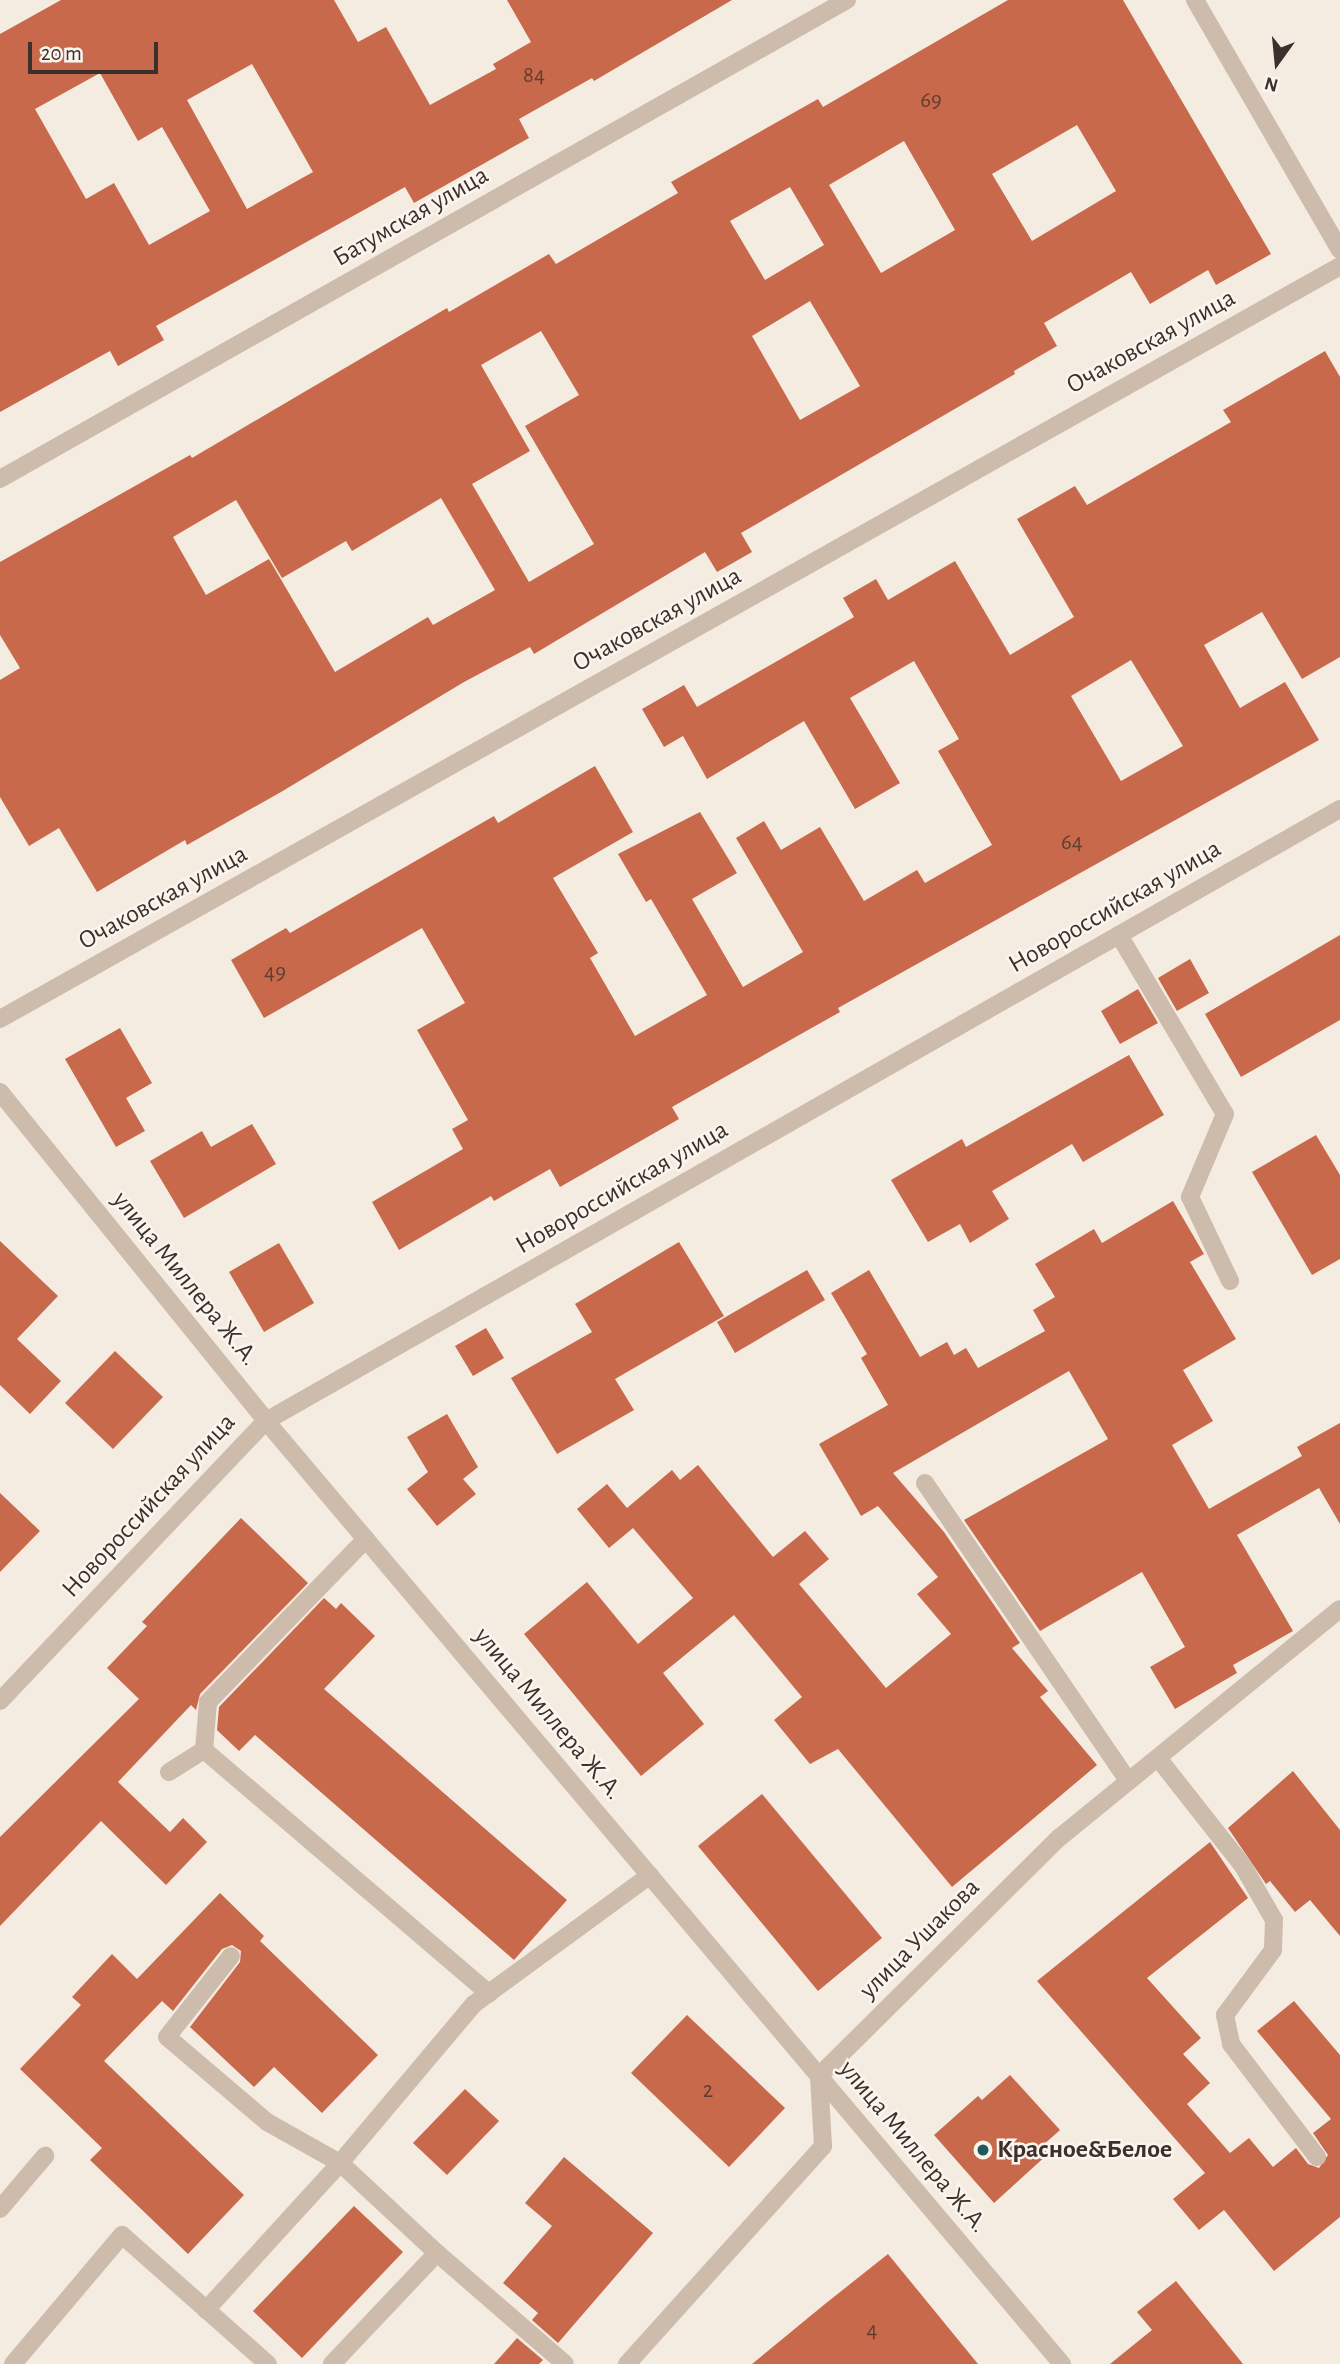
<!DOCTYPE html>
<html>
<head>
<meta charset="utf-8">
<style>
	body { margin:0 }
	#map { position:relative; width:1340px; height:2364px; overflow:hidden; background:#f4ebe1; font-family:"Alegreya Sans",sans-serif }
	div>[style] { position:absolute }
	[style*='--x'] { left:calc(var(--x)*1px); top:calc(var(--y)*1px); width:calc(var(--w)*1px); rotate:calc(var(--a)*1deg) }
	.building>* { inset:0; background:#c8694b }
	.minor>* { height:18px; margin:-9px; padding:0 9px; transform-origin:9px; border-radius:9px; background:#cdbbac }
	.dots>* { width:19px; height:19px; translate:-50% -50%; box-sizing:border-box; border:4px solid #fbf5ee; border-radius:50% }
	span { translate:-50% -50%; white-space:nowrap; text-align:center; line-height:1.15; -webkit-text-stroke:5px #fbf5ee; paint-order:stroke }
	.number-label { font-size:23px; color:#5e3e33 }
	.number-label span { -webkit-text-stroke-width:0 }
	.street-label { font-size:26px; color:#3b302b }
	.poi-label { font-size:26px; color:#3b302b; font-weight:700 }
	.left { translate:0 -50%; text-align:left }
	.north { position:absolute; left:1242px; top:28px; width:70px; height:70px; -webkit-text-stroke:5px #fbf5ee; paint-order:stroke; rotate:195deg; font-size:19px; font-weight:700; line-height:28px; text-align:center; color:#3b302b }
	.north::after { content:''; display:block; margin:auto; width:24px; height:32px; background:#3b302b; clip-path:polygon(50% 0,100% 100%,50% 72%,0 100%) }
	.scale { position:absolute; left:28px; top:42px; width:130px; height:32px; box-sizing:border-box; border:4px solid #3b302b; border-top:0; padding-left:9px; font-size:21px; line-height:24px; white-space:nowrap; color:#3b302b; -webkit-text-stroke:5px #fbf5ee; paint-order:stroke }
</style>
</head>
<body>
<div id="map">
	<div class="building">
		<div style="clip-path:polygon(evenodd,61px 0,334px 0,358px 42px,386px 27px,430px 105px,496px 69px,493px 64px,531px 42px,507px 0,732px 0,594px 81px,592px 78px,519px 119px,529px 138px,414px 203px,405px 187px,156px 326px,164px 340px,118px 366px,110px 351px,0 412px,0 34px,61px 0,252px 64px,313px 172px,247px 209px,187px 100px,252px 64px,61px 0,100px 73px,138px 141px,162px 127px,210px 211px,149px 245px,114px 183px,86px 199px,35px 109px,100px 73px)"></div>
		<div style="clip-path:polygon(evenodd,1008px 0,1123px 0,1271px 254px,1216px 285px,1208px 270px,1150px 304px,1131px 272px,1044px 323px,1057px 346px,1014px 371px,1015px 374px,741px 533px,752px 552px,717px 572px,705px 552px,534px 654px,530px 647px,464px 682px,281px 792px,187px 845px,185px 840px,97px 892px,59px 828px,29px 846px,0 797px,0 680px,20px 668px,0 635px,0 562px,190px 455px,192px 458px,447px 308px,449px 312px,549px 254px,556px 264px,678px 193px,671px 182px,818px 99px,823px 107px,1008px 0,1077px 125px,1116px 191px,1032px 241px,992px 174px,1077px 125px,1008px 0,904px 141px,955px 230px,881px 273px,829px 185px,904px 141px,1008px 0,790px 187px,824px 245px,765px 280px,730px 221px,790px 187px,1008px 0,810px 301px,860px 386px,800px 420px,752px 336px,810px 301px,1008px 0,541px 331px,579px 395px,525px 426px,594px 544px,529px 582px,472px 484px,530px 451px,481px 365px,541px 331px,1008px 0,441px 498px,495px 590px,433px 625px,428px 617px,335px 672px,269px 559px,206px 595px,173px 537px,236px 500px,282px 578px,346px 541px,352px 551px,441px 498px)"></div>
		<div style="clip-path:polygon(evenodd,1325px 351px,1340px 377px,1340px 657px,1302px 679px,1262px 612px,1204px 645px,1240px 708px,1285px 682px,1319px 740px,838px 1008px,840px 1012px,672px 1107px,679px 1119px,560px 1187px,550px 1169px,494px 1201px,491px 1196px,399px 1250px,372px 1202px,463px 1149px,452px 1129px,468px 1120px,417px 1030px,465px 1003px,422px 928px,264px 1018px,231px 960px,286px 928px,290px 933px,494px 816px,498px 823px,595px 766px,633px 832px,553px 878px,598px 953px,590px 958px,635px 1036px,707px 995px,651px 899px,646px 902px,618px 854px,700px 812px,737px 873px,692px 899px,743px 987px,803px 952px,736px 838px,764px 821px,781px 850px,820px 827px,864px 901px,917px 870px,925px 883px,992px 845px,938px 751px,959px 739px,914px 661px,850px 698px,900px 783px,855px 809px,804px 721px,707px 779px,683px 736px,664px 747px,642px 709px,684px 685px,697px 707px,854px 617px,843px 598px,876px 579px,888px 600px,955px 561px,1010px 655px,1074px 617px,1017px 519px,1075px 486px,1087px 505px,1231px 422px,1223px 410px,1325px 351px,1131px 660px,1183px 746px,1121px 781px,1071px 696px,1131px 660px)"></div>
		<div style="clip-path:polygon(1340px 935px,1340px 1020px,1241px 1077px,1205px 1014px)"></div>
		<div style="clip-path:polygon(1190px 959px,1209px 993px,1177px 1011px,1158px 978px)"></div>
		<div style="clip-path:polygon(1138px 989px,1158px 1023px,1120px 1044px,1101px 1011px)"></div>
		<div style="clip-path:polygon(120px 1028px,152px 1083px,126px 1098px,145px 1131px,116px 1147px,65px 1059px)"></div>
		<div style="clip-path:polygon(1129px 1055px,1164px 1115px,1083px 1162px,1072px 1144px,992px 1191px,1009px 1219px,970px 1243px,960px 1224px,928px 1242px,891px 1180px,962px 1139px,966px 1147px)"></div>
		<div style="clip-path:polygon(252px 1124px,276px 1164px,184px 1218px,150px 1161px,202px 1131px,211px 1147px)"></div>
		<div style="clip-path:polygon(1316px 1135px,1340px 1175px,1340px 1259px,1312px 1275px,1252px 1172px)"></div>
		<div style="clip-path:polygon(1173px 1201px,1204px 1254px,1190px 1262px,1236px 1339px,1183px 1370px,1213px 1421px,1172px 1445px,1209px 1509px,1302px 1456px,1297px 1447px,1340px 1423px,1340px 1524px,1319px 1488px,1237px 1535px,1293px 1631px,1233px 1665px,1237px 1673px,1175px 1709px,1150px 1667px,1185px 1647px,1142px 1572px,1040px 1631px,964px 1520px,1108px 1439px,1069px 1371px,893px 1473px,944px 1532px,1020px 1643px,1012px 1648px,1048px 1691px,1040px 1697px,1097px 1765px,952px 1887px,838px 1749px,810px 1764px,774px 1720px,802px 1697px,734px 1615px,663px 1673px,704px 1724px,641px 1776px,524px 1634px,587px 1582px,638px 1644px,693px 1598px,633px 1528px,609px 1548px,577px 1509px,607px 1484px,627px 1508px,672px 1470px,680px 1480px,698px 1465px,773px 1557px,805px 1531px,829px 1559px,799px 1584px,886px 1688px,951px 1634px,917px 1594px,938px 1577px,878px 1506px,861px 1516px,819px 1444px,888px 1405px,861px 1358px,867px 1354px,831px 1293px,869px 1270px,920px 1357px,947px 1342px,954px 1355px,966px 1348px,978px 1368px,1045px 1331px,1033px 1310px,1055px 1297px,1035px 1264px,1094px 1229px,1102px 1243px)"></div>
		<div style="clip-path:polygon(0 1241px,58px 1296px,17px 1339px,61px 1381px,30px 1414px,0 1385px)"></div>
		<div style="clip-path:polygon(679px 1242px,724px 1316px,615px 1379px,634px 1410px,557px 1454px,511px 1378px,592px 1332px,575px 1304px)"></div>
		<div style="clip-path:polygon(279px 1243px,314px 1303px,264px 1332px,229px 1272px)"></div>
		<div style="clip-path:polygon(807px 1270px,825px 1300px,735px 1353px,717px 1322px)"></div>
		<div style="clip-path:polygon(486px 1328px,504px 1358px,473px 1376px,455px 1346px)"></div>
		<div style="clip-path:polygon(115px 1351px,163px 1397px,113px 1449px,65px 1403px)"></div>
		<div style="clip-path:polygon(447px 1414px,478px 1467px,463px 1479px,476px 1494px,437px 1526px,407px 1489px,428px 1472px,407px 1437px)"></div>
		<div style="clip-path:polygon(0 1493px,40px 1531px,0 1572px)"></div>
		<div style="clip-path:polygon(241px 1518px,308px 1583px,200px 1694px,196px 1710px,191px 1705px,118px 1782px,170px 1832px,183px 1818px,207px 1842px,166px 1885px,101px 1821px,0 1926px,0 1837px,139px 1699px,107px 1668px,147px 1626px,142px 1622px)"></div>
		<div style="clip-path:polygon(324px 1598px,336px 1609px,341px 1603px,375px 1636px,324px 1689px,567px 1900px,514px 1960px,255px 1735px,239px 1751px,217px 1730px,219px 1707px)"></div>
		<div style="clip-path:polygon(1293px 1771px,1340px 1830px,1340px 1936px,1310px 1900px,1295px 1912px,1270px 1881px,1266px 1884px,1228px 1828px)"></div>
		<div style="clip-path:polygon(762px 1794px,882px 1938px,818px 1991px,698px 1846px)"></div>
		<div style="clip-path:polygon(1210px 1842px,1248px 1898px,1147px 1978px,1201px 2038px,1183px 2054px,1210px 2083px,1187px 2104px,1230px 2153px,1249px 2138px,1273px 2167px,1296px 2148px,1308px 2164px,1319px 2168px,1328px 2155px,1313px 2133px,1331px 2119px,1257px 2031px,1294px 2001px,1340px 2055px,1340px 2217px,1274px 2271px,1224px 2210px,1199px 2230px,1173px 2199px,1205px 2173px,1037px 1981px)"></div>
		<div style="clip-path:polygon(220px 1893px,264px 1936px,260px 1941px,378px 2055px,322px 2113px,274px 2067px,254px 2087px,190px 2027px,240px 1962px,241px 1951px,232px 1945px,222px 1949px,173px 2011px,162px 2001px,104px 2061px,244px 2195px,188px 2254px,90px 2160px,102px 2148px,20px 2069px,81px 2005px,72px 1997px,112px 1954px,137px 1979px)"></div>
		<div style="clip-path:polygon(687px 2015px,785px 2108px,729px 2167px,631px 2073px)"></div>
		<div style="clip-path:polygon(1010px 2075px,1060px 2130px,1042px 2146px,1048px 2154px,994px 2203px,934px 2135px,978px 2096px,982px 2100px)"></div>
		<div style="clip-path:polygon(465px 2089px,499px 2121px,447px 2175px,413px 2143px)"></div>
		<div style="clip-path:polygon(564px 2157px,653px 2233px,558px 2343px,532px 2320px,538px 2313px,503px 2283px,552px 2226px,525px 2203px)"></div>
		<div style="clip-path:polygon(354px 2206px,403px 2252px,302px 2358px,253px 2311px)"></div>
		<div style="clip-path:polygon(888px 2254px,978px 2364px,752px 2364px,825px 2304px)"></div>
		<div style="clip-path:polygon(1176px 2281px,1243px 2364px,1110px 2364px,1152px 2330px,1137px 2312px)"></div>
		<div style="clip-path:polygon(517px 2338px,543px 2360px,539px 2364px,494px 2364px)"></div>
	</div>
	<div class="minor">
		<div style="--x:1195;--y:0;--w:289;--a:59.9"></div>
		<div style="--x:0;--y:479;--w:973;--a:-29.49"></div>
		<div style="--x:1119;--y:935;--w:208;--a:59.4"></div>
		<div style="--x:1225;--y:1114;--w:90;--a:112.9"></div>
		<div style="--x:1190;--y:1197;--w:93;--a:64.5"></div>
		<div style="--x:0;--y:1019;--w:1537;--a:-29.33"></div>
		<div style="--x:0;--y:1092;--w:423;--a:51"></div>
		<div style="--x:266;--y:1421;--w:1234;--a:49.83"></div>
		<div style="--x:925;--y:1483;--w:361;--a:55.7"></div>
		<div style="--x:0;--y:1701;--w:386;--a:-46.5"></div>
		<div style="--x:266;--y:1421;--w:1236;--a:-29.68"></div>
		<div style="--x:204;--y:1750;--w:48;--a:-85.2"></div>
		<div style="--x:208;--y:1702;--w:227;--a:-45.9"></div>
		<div style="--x:1158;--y:1758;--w:137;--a:51.8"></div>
		<div style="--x:1243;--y:1866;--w:62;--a:60.1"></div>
		<div style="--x:1274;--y:1920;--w:30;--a:92"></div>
		<div style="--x:1273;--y:1950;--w:81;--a:126.4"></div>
		<div style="--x:1225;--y:2015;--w:30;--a:78"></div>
		<div style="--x:1231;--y:2044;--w:142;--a:52.7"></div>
		<div style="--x:169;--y:1772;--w:41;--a:-32.2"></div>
		<div style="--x:204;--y:1750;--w:375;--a:40.5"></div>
		<div style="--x:0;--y:2209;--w:70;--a:-49.7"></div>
		<div style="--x:437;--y:2253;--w:132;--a:-137.1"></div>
		<div style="--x:340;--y:2163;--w:208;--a:-49.9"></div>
		<div style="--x:474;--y:2004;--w:218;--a:-36.2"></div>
		<div style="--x:206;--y:2310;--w:199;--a:-47.6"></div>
		<div style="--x:340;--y:2163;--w:84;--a:-150.7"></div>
		<div style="--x:267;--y:2122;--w:131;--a:-139.6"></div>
		<div style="--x:167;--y:2037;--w:103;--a:-51.7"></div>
		<div style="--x:13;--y:2364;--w:169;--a:-49.8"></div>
		<div style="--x:122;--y:2235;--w:195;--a:41.5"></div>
		<div style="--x:332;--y:2364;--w:153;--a:-46.6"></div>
		<div style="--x:437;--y:2253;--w:169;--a:40.9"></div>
		<div style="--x:627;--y:2364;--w:293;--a:-48"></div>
		<div style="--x:823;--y:2146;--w:70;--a:-93.3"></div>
		<div style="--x:819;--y:2076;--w:338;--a:-44.8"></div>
		<div style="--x:1059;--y:1838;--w:362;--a:-39.2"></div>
	</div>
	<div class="dots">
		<div style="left:983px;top:2150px;background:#1f5a5e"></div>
	</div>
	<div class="number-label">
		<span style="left:534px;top:76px">84</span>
		<span style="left:931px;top:101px">69</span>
		<span style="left:1072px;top:843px">64</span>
		<span style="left:275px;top:973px">49</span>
		<span style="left:708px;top:2091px">2</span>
		<span style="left:872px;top:2331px">4</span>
	</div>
	<div class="street-label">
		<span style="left:411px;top:217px;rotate:-30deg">Батумская улица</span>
		<span style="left:1151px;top:342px;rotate:-29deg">Очаковская улица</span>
		<span style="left:657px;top:620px;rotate:-29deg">Очаковская улица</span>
		<span style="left:163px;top:898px;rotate:-29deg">Очаковская улица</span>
		<span style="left:1115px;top:907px;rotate:-30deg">Новороссийская улица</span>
		<span style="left:622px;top:1188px;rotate:-30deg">Новороссийская улица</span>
		<span style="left:185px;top:1279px;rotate:51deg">улица Миллера Ж.А.</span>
		<span style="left:149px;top:1506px;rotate:-47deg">Новороссийская улица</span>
		<span style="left:548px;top:1714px;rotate:50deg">улица Миллера Ж.А.</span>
		<span style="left:920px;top:1939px;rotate:-45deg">улица Ушакова</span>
		<span style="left:913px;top:2147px;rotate:50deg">улица Миллера Ж.А.</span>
	</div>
	<div class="poi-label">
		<span class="left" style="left:997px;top:2150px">Красное&amp;Белое</span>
	</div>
	<div class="north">N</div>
	<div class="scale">20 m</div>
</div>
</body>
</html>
